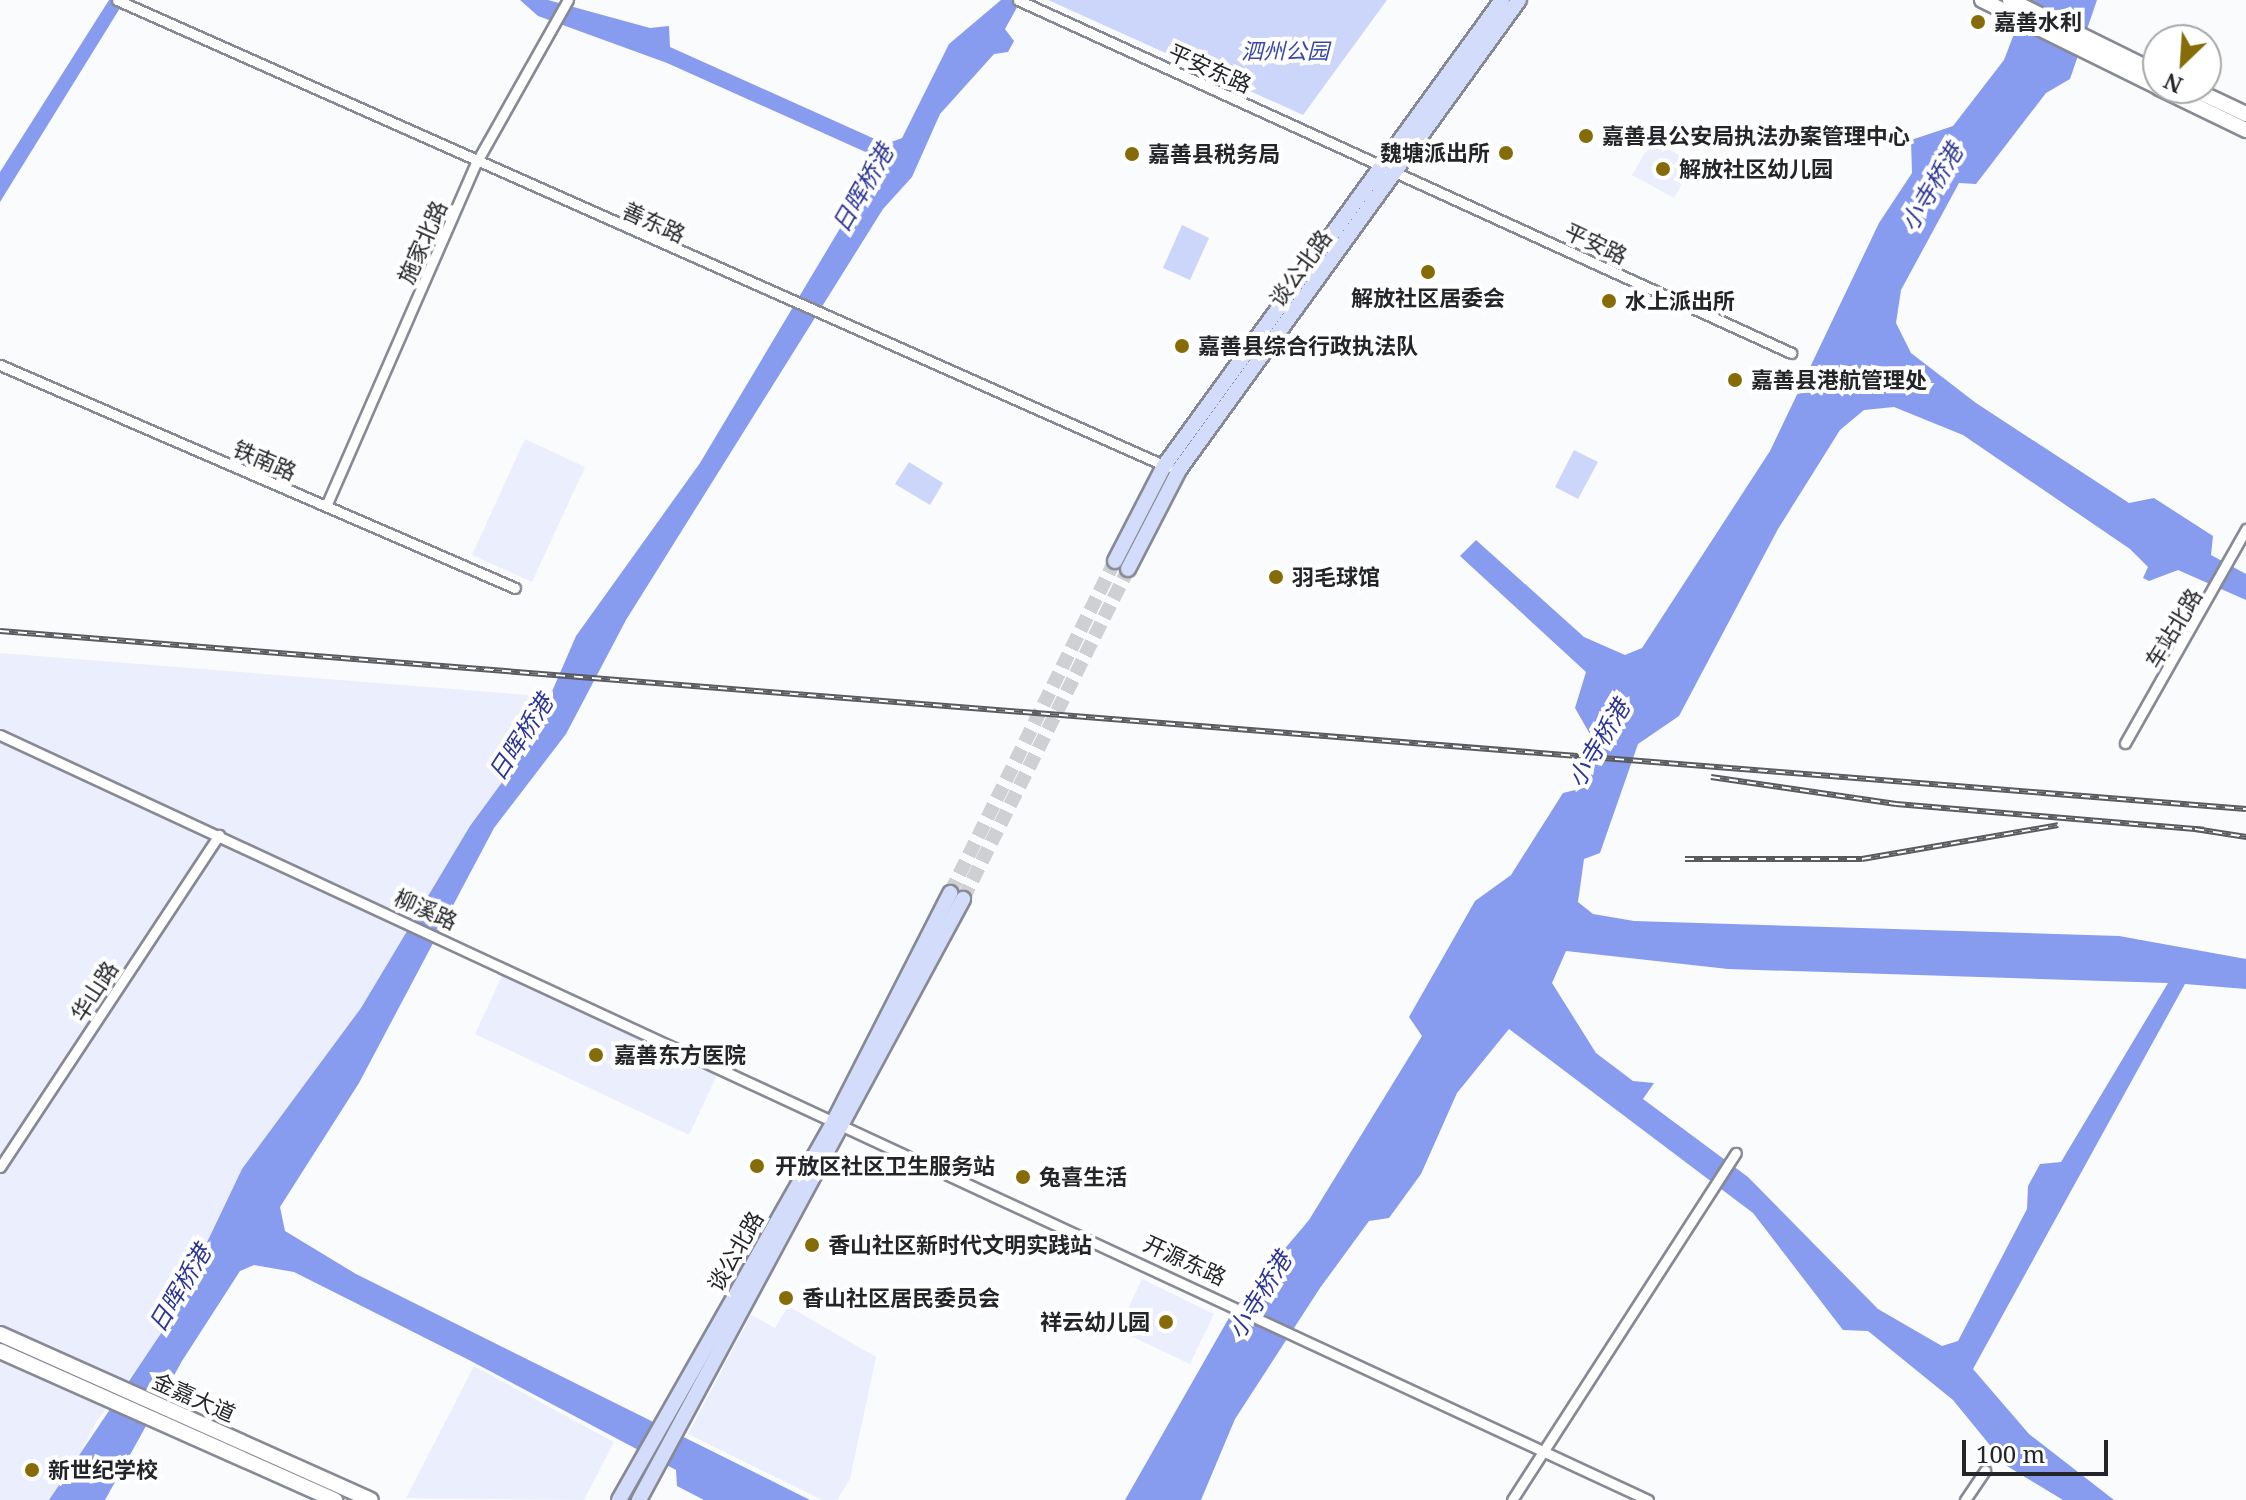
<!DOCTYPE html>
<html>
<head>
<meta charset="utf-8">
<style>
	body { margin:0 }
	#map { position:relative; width:2246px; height:1500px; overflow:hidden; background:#fafbfd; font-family:"Noto Serif","Noto Sans SC",serif }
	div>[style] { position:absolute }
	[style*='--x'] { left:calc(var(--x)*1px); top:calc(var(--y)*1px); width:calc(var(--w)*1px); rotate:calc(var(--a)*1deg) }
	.built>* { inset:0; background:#ebeffd }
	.green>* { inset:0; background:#ccd6fa }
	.water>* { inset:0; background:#879bef }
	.primary-tunnel>* { height:14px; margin-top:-7px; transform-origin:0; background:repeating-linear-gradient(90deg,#cfd0d3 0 14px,transparent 0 21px) }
	.roads { filter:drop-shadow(2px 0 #878a94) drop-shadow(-2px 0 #878a94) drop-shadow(0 2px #878a94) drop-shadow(0 -2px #878a94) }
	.street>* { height:9px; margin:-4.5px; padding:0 4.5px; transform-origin:4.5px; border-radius:4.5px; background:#fff }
	.secondary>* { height:14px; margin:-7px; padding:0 7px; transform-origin:7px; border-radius:7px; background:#fff }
	.primary>* { height:14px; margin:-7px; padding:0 7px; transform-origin:7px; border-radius:7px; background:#d3dcfb }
	.rail>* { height:6px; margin-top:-3px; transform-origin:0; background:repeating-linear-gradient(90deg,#fff 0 9px,#595b5f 0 18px); box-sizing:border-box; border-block:2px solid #595b5f }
	.dots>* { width:22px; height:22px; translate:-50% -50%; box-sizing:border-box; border:4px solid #fff; border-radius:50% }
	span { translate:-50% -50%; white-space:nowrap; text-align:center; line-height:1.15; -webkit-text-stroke:8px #fff; paint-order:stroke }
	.poi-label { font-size:22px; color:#232529; font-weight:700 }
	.left { translate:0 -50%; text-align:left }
	.right { translate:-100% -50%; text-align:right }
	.park-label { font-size:22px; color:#3b48aa; font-style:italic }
	.street-label { font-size:22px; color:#232529 }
	.water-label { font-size:24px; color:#2c3595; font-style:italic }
	.north { position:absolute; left:2142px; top:24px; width:80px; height:80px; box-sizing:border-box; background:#fff; border:2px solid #a7a8a9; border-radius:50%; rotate:205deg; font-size:22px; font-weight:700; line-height:32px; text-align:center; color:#232529 }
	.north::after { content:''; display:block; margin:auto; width:28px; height:36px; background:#856c09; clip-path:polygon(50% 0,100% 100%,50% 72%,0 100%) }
	.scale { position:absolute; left:1962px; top:1440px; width:146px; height:36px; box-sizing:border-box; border:4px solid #232529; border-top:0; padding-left:10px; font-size:24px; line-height:28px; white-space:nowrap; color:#232529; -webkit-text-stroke:6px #fff; paint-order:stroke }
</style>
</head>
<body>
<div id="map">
	<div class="built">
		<div style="clip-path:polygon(1653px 139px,1693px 164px,1674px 198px,1632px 175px)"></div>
		<div style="clip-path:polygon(525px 439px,585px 467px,532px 582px,472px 555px)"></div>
		<div style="clip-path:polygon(0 653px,553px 697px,533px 741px,176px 1317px,96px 1422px,57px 1500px,0 1500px)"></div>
		<div style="clip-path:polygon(503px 974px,717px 1075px,689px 1135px,475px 1034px)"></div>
		<div style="clip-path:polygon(1142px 1279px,1214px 1314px,1190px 1364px,1118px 1330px)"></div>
		<div style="clip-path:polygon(788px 1306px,876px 1357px,850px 1479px,837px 1500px,822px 1500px,688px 1434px,751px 1315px,775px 1328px)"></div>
		<div style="clip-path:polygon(474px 1366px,614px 1442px,584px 1500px,406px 1498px)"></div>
	</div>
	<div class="green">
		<div style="clip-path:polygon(1048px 0,1387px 0,1303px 115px)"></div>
		<div style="clip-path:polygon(1182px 225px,1209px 238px,1190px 280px,1163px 268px)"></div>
		<div style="clip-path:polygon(1574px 450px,1598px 462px,1578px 499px,1555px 487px)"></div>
		<div style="clip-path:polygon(909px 462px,943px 483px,930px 505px,895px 484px)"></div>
	</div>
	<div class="water">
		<div style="clip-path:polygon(109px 0,125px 0,0 202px,0 172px)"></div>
		<div style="clip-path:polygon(520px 0,548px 0,650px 28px,669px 26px,670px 47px,886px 144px,902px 138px,949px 44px,1001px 0,1021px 0,1005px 29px,1014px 41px,1008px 52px,994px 54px,940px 114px,912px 177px,883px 209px,626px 620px,566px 734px,494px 828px,359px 1083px,280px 1207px,285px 1231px,356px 1274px,810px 1500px,704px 1500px,677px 1486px,676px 1470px,469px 1360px,294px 1272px,254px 1265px,240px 1271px,182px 1361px,105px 1500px,49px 1500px,170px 1320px,242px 1169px,361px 1008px,470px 826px,528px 747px,576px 636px,700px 463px,876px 168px,870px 154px,667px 63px,538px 16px)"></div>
		<div style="clip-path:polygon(evenodd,2027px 0,2097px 0,2070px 79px,2046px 93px,1976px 184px,1959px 183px,1901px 290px,1896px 323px,1911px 353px,1976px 403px,2129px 503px,2154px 498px,2213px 536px,2211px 555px,2246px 574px,2246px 600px,2178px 570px,2149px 581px,2143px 578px,2148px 567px,2130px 549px,1963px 435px,1894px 407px,1864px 410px,1840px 430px,1778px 529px,1679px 716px,1638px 744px,1600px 853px,1584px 859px,1578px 902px,1593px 914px,1634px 921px,2119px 936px,2246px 959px,2246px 989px,2185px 984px,1973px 1369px,2029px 1434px,2114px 1500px,2063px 1500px,2007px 1466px,1953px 1400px,1868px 1331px,1843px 1330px,1753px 1213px,1509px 1029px,1457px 1093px,1421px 1174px,1389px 1218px,1369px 1221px,1320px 1288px,1235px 1419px,1201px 1500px,1125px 1500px,1234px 1309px,1309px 1220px,1422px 1036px,1409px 1017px,1475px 901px,1511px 875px,1563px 793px,1587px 787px,1599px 750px,1575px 708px,1586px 672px,1460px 556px,1476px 540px,1584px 637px,1625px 655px,1642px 648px,1770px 451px,1879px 223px,1912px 173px,1911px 140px,1953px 126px,2004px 60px,2027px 0,1566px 951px,1728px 969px,2168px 983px,2061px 1162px,2040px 1164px,2028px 1186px,2027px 1209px,1958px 1341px,1942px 1346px,1878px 1309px,1748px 1177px,1643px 1099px,1654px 1083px,1633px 1081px,1596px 1053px,1552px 983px,1566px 951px)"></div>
	</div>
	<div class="primary-tunnel">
		<div style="--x:950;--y:893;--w:371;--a:-63.6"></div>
		<div style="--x:963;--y:899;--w:369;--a:-63.4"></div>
	</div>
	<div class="roads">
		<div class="street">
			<div style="--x:117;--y:0;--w:1150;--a:23.96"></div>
			<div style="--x:1018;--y:0;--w:850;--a:24.54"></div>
			<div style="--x:0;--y:365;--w:561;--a:23.41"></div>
			<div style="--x:326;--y:506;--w:374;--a:-66.4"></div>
			<div style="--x:476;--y:163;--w:187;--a:-60.6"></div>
			<div style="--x:0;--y:735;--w:1817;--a:24.9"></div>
			<div style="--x:2125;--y:743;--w:246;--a:-60.5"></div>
			<div style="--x:0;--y:1167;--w:398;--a:-56.6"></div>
			<div style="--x:1512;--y:1500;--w:413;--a:-57.2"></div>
			<div style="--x:1965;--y:1500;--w:36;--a:-56"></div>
		</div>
		<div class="secondary">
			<div style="--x:1982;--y:0;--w:196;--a:26.3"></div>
			<div style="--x:2010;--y:0;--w:165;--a:26.3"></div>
			<div style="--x:2159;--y:88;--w:97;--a:25.8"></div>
			<div style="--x:2191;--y:88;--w:61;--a:25.3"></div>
			<div style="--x:0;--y:1334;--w:406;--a:24.1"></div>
			<div style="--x:0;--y:1351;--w:367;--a:24"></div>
		</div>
		<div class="primary">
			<div style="--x:1115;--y:561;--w:107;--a:-62.7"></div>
			<div style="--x:1164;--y:466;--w:576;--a:-54.05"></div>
			<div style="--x:1128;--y:569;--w:111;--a:-62.7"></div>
			<div style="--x:1179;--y:470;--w:580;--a:-54.12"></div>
			<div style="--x:619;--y:1500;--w:427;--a:-60.4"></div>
			<div style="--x:830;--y:1129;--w:265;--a:-63"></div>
			<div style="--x:639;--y:1500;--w:683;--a:-61.67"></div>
		</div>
	</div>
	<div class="rail">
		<div style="--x:0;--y:631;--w:2253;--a:4.53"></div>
		<div style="--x:1711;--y:777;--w:187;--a:8.3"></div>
		<div style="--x:1896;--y:804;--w:309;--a:4.8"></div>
		<div style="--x:2195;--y:829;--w:52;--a:8.9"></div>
		<div style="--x:1685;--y:859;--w:177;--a:0"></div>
		<div style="--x:1862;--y:859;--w:199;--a:-9.8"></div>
	</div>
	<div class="dots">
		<div style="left:1978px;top:22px;background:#856c09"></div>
		<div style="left:1586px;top:136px;background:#856c09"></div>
		<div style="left:1506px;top:153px;background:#856c09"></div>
		<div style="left:1132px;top:154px;background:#856c09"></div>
		<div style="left:1663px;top:169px;background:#856c09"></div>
		<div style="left:1428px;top:272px;background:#856c09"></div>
		<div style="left:1609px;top:301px;background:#856c09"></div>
		<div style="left:1182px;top:346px;background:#856c09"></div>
		<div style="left:1735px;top:380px;background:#856c09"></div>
		<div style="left:1276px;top:577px;background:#856c09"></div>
		<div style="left:596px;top:1055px;background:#856c09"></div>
		<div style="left:757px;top:1166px;background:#856c09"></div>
		<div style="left:1023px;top:1177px;background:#856c09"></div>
		<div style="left:812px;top:1245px;background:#856c09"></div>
		<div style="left:786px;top:1298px;background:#856c09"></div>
		<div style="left:1166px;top:1322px;background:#856c09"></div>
		<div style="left:32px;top:1470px;background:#856c09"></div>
	</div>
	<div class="poi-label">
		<span class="left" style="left:1994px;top:22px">嘉善水利</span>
		<span class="left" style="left:1602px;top:136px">嘉善县公安局执法办案管理中心</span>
		<span class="right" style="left:1490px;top:153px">魏塘派出所</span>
		<span class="left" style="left:1148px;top:154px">嘉善县税务局</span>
		<span class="left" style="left:1679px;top:169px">解放社区幼儿园</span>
		<span style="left:1428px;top:298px">解放社区居委会</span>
		<span class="left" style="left:1625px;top:301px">水上派出所</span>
		<span class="left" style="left:1198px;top:346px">嘉善县综合行政执法队</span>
		<span class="left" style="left:1751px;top:380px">嘉善县港航管理处</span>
		<span class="left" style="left:1292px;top:577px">羽毛球馆</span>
		<span class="left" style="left:614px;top:1055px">嘉善东方医院</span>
		<span class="left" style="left:775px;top:1166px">开放区社区卫生服务站</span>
		<span class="left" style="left:1039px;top:1177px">兔喜生活</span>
		<span class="left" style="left:828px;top:1245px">香山社区新时代文明实践站</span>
		<span class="left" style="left:802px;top:1298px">香山社区居民委员会</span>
		<span class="right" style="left:1150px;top:1322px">祥云幼儿园</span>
		<span class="left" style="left:48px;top:1470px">新世纪学校</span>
	</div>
	<div class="park-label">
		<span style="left:1285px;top:51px">泗州公园</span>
	</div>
	<div class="street-label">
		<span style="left:1210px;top:68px;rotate:24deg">平安东路</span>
		<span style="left:654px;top:222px;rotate:24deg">善东路</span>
		<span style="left:422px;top:242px;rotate:-66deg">施家北路</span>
		<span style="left:1596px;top:243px;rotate:25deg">平安路</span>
		<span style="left:1300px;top:268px;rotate:-54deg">谈公北路</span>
		<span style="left:265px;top:460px;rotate:23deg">铁南路</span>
		<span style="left:2173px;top:628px;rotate:-59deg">车站北路</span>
		<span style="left:426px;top:909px;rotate:24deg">柳溪路</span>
		<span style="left:94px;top:991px;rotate:-57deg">华山路</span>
		<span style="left:735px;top:1251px;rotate:-60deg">谈公北路</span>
		<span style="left:1185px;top:1260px;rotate:25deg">开源东路</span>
		<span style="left:194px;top:1397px;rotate:24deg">金嘉大道</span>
	</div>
	<div class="water-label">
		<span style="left:1931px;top:187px;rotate:-59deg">小寺桥港</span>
		<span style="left:862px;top:188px;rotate:-60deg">日晖桥港</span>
		<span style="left:520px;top:737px;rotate:-57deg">日晖桥港</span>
		<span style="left:1598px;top:743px;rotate:-59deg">小寺桥港</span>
		<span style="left:179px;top:1288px;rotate:-59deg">日晖桥港</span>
		<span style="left:1259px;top:1295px;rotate:-58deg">小寺桥港</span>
	</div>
	<div class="north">N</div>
	<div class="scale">100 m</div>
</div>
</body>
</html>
